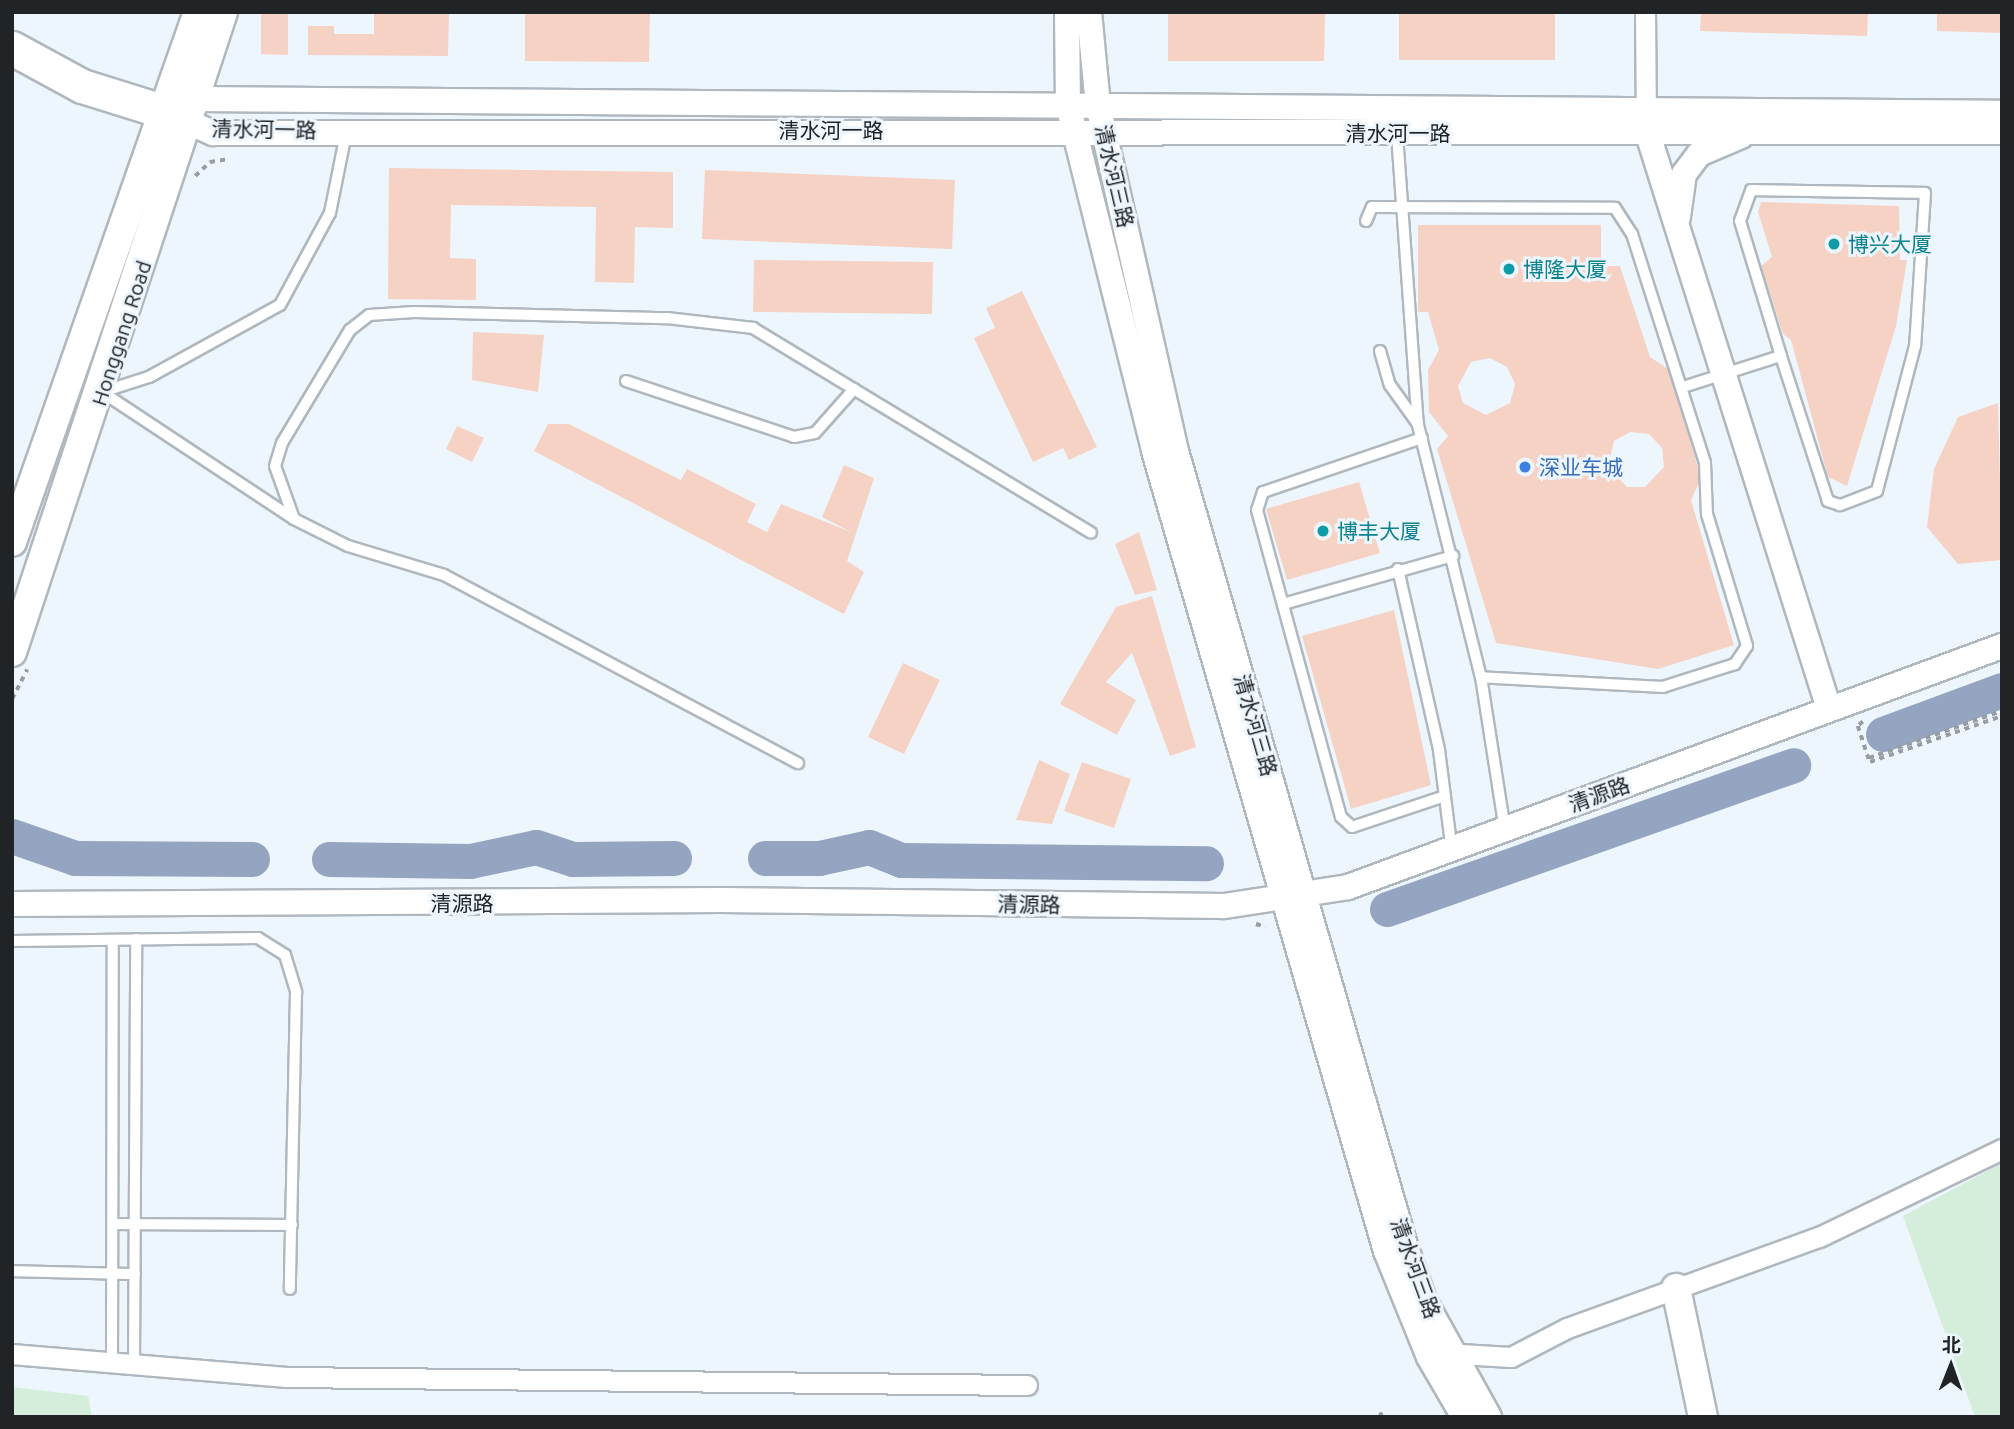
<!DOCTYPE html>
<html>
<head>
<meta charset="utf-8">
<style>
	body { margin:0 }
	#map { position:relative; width:2014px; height:1429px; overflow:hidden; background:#eef6fd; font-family:Ubuntu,"Noto Sans SC",sans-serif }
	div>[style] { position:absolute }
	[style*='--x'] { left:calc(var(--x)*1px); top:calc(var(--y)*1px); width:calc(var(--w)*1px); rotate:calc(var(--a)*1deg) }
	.green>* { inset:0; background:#d4eedb }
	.river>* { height:35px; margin:-17.5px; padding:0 17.5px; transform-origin:17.5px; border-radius:17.5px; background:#95a4c1 }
	.building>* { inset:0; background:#f6d2c5 }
	.path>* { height:3.5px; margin-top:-1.75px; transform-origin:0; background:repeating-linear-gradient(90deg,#979da3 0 5px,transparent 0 10px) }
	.roads { filter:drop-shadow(2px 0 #b0b8bf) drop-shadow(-2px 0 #b0b8bf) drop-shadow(0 2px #b0b8bf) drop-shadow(0 -2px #b0b8bf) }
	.service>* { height:10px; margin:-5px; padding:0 5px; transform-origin:5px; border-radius:5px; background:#fff }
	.minor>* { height:19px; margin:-9.5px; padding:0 9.5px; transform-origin:9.5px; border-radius:9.5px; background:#fff }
	.tertiary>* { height:24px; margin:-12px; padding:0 12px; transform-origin:12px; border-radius:12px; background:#fff }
	.secondary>* { height:28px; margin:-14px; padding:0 14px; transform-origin:14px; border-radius:14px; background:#fff }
	.trunk>* { height:33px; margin:-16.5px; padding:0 16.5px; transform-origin:16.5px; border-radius:16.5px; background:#fff }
	.dots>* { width:19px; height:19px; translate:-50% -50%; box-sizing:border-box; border:4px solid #eef6fd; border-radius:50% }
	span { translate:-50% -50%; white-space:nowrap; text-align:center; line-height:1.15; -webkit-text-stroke:6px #eef6fd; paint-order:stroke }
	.street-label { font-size:21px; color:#212427 }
	.culture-label { font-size:21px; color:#0d838f }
	.left { translate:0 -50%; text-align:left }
	.shop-label { font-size:21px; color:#366cbe }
	.frame { position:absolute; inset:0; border:14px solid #212427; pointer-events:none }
	.north { position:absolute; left:1916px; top:1331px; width:70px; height:70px; -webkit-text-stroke:5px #eef6fd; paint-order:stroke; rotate:1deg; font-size:19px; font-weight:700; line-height:28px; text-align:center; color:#212427 }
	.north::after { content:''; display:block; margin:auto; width:24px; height:32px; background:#212427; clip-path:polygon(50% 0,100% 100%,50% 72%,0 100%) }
</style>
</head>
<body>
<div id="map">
	<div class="green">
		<div style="clip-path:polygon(2002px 1163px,2002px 1417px,1975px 1417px,1903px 1216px)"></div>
		<div style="clip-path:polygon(12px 1387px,88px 1396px,92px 1417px,12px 1417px)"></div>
	</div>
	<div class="river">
		<div style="--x:1883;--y:734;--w:127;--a:-20.3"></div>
		<div style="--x:12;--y:836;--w:67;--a:19.2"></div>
		<div style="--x:75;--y:858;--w:177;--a:0.3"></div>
		<div style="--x:765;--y:858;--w:54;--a:0"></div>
		<div style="--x:819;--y:858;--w:51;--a:-12.4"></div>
		<div style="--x:869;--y:847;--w:35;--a:22"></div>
		<div style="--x:901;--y:860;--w:305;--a:0.6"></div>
		<div style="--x:329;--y:859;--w:141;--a:0.8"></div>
		<div style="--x:470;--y:861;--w:67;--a:-12"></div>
		<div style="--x:536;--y:847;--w:39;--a:18"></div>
		<div style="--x:573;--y:859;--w:101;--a:-0.6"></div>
		<div style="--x:1387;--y:909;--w:431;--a:-19.5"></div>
	</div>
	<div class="building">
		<div style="clip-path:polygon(261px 12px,288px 12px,288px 55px,261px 54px)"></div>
		<div style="clip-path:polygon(374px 12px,449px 12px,448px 56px,308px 55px,308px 26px,334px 26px,334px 34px,374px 34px)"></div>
		<div style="clip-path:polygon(525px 12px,650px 13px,649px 62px,525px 61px)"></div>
		<div style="clip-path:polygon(1168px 12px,1325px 12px,1324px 61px,1168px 61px)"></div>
		<div style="clip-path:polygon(1399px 12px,1555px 12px,1555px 60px,1399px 60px)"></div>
		<div style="clip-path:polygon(1701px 12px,1868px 12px,1867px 36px,1700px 31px)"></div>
		<div style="clip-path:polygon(1937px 12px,2002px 12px,2002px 33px,1937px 31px)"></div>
		<div style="clip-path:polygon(389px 168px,673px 172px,673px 228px,635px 227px,634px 283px,595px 282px,596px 207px,451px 205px,450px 258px,476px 259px,476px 300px,388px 299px)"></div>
		<div style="clip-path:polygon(705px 170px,955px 180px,952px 249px,702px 239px)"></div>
		<div style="clip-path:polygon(1761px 202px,1899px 206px,1900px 260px,1907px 260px,1896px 326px,1847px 486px,1828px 477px,1791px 340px,1783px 334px,1761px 266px,1772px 257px,1758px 212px)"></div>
		<div style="clip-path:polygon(evenodd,1418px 225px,1601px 225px,1601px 266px,1620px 266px,1650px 357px,1671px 371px,1701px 479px,1691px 500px,1734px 645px,1658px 669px,1496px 643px,1437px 449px,1448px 436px,1429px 412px,1428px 370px,1439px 350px,1428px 312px,1418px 312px,1418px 225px,1490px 358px,1507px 367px,1515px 384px,1510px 403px,1486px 415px,1463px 403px,1458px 386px,1471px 362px,1490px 358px,1418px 225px,1630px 432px,1649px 434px,1662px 448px,1664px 467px,1645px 487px,1627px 487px,1608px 467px,1614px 441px,1630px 432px)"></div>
		<div style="clip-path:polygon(754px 260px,933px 262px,932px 314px,753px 312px)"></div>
		<div style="clip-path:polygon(1022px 291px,1097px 447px,1069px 460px,1063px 448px,1033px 462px,974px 338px,995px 328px,986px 308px)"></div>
		<div style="clip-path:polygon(473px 332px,544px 335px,538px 392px,472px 380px)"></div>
		<div style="clip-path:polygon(1998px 403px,2002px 560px,1958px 564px,1927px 527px,1934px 469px,1958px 417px)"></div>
		<div style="clip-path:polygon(548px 424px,569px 424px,681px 480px,687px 469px,756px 504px,747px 522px,767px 532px,781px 504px,851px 532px,822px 517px,844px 465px,874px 478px,847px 561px,864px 572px,844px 614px,534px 451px)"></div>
		<div style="clip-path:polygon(457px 426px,484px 438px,472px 462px,446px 449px)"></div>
		<div style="clip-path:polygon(1359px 482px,1380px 553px,1287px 580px,1266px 509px)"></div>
		<div style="clip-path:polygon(1139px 532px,1157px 590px,1135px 595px,1115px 544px)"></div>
		<div style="clip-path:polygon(1152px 596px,1196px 747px,1170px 756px,1132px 653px,1106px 682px,1136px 700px,1117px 735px,1060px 704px,1116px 607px)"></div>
		<div style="clip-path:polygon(1394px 610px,1431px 785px,1351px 809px,1302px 636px)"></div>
		<div style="clip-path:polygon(903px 663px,940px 680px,904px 754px,868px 737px)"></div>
		<div style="clip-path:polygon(1039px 760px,1070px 774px,1052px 824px,1016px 820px)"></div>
		<div style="clip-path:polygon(1082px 762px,1131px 779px,1114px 828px,1064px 811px)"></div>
	</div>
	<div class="path">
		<div style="--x:195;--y:176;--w:21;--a:-43"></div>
		<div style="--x:210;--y:162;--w:20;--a:-9"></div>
		<div style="--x:12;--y:699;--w:33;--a:-63"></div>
		<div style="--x:1863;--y:722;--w:6;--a:141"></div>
		<div style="--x:1858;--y:726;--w:38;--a:72"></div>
		<div style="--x:1870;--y:762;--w:140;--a:-19.2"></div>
		<div style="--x:1869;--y:758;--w:141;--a:-19.5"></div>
		<div style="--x:1256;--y:924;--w:10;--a:17"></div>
		<div style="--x:1379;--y:1417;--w:9;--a:-58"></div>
	</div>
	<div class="roads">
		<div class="service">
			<div style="--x:1397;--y:134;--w:292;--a:85.9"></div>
			<div style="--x:1418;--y:425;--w:260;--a:76"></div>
			<div style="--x:1481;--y:677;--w:143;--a:81.1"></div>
			<div style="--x:1366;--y:221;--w:15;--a:-67"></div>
			<div style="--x:1372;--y:207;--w:243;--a:0.2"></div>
			<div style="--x:1615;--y:208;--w:31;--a:57"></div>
			<div style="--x:1632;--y:234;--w:240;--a:72.3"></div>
			<div style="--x:1705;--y:463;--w:51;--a:87.8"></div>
			<div style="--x:1707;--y:514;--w:138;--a:73.1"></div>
			<div style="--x:1747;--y:646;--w:22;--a:124"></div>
			<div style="--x:1735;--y:664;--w:76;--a:162.3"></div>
			<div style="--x:1663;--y:687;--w:182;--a:-176.9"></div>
			<div style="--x:1380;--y:351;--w:35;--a:74"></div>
			<div style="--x:1390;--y:385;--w:48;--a:54.3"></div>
			<div style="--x:626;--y:381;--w:177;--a:18.4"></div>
			<div style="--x:794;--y:437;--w:21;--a:-11"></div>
			<div style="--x:815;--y:433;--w:59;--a:-48.4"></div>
			<div style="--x:1683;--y:387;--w:103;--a:-17.6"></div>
			<div style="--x:1781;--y:356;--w:141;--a:-106.9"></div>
			<div style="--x:1740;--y:221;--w:33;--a:-70"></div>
			<div style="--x:1751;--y:190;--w:174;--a:1"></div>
			<div style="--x:1925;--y:193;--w:153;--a:93.7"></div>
			<div style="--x:1915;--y:346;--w:150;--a:104.7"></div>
			<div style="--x:1877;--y:491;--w:40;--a:159"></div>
			<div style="--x:1840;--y:505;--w:13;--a:-162"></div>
			<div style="--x:1828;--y:501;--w:152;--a:-108"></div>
			<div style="--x:102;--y:392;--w:230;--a:33.5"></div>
			<div style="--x:294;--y:519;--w:60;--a:26.6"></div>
			<div style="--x:348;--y:546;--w:100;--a:16.8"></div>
			<div style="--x:444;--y:575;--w:401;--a:28"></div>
			<div style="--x:102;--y:392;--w:49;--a:-17.7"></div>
			<div style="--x:149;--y:377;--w:149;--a:-28.8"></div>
			<div style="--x:280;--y:305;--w:105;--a:-61.5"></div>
			<div style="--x:330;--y:213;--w:81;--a:-78.6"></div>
			<div style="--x:1422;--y:438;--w:168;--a:161.2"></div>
			<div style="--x:1263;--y:492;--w:19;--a:108"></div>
			<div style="--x:1257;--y:510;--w:318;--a:74.7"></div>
			<div style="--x:1341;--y:817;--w:15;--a:42"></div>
			<div style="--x:1352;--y:827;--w:98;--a:-18.4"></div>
			<div style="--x:294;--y:519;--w:56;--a:-109.7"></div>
			<div style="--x:275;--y:466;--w:24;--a:-73"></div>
			<div style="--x:282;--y:443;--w:132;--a:-59"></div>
			<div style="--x:350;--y:330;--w:24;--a:-38"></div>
			<div style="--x:369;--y:315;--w:45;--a:-3.8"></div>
			<div style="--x:414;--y:312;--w:253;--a:1.4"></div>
			<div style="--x:667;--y:318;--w:87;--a:6.6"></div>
			<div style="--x:753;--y:328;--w:395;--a:31.2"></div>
			<div style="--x:1398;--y:569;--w:186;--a:77.2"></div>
			<div style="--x:1439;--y:750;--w:87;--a:82.7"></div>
			<div style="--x:1283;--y:604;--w:177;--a:-15.8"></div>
			<div style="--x:12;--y:941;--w:246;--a:-0.7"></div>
			<div style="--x:258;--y:938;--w:32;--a:32"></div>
			<div style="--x:285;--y:955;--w:39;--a:73"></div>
			<div style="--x:296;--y:992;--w:297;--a:91.2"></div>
			<div style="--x:113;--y:1224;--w:179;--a:0.3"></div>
			<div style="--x:12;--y:1271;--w:123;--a:1.4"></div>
			<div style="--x:112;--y:1366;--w:426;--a:-89.9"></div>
			<div style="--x:134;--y:1366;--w:427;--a:-89.7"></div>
		</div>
		<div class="minor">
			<div style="--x:1645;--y:12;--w:111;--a:89.5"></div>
			<div style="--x:1443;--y:1353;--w:68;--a:3.4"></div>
			<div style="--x:1511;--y:1357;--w:63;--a:-27.4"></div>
			<div style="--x:1567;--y:1328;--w:268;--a:-19.9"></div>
			<div style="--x:1819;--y:1237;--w:203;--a:-25.7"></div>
			<div style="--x:12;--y:1354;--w:275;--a:4.8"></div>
			<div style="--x:286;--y:1377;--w:741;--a:0.62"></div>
		</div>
		<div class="tertiary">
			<div style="--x:1067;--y:12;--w:93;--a:89.4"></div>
			<div style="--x:1068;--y:105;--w:357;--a:76"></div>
			<div style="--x:1154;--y:451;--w:833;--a:73.83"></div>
			<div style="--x:1386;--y:1251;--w:114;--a:67.9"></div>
			<div style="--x:1429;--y:1357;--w:69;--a:59.7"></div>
			<div style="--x:1089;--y:12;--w:93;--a:84.5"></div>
			<div style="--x:1098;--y:105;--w:355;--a:77.3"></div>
			<div style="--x:1176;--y:451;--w:826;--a:73.91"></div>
			<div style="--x:1405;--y:1245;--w:58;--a:70.9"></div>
			<div style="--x:1424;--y:1300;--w:134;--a:60.9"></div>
			<div style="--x:177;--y:106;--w:20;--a:-20"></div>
			<div style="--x:196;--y:99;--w:1806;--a:0.44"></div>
			<div style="--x:169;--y:114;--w:48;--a:23.4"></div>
			<div style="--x:213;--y:133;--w:1789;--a:-0.03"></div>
			<div style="--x:1647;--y:131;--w:606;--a:72.52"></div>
			<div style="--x:1678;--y:217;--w:43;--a:-82.1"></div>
			<div style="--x:1684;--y:174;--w:25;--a:-53"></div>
			<div style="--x:1699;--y:154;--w:46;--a:-23.2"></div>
			<div style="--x:12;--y:904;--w:709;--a:-0.32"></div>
			<div style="--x:721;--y:900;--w:503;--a:0.68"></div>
			<div style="--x:1224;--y:906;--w:125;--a:-8.7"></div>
			<div style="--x:1348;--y:887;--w:697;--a:-20.23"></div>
		</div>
		<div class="secondary">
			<div style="--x:12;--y:542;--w:562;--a:-70.66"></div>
			<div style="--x:12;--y:652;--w:674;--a:-71.75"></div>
			<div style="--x:1676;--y:1288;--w:132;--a:78.2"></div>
		</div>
		<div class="trunk">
			<div style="--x:12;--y:48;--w:80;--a:28.5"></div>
			<div style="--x:82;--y:86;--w:84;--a:17.4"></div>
		</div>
	</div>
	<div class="dots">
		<div style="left:1834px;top:244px;background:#0f9aa8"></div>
		<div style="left:1509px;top:269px;background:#0f9aa8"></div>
		<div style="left:1525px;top:467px;background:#3f7fe0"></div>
		<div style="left:1323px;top:531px;background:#0f9aa8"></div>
	</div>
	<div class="street-label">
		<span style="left:264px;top:129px;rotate:1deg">清水河一路</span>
		<span style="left:831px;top:130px">清水河一路</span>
		<span style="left:1398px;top:133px">清水河一路</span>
		<span style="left:1115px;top:176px;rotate:77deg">清水河三路</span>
		<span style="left:121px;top:333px;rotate:-72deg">Honggang Road</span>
		<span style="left:1256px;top:725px;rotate:74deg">清水河三路</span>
		<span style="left:1599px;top:794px;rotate:-20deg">清源路</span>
		<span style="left:462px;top:903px">清源路</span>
		<span style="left:1029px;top:904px;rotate:1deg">清源路</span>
		<span style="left:1416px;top:1268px;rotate:70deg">清水河三路</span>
	</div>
	<div class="culture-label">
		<span class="left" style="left:1848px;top:244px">博兴大厦</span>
		<span class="left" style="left:1523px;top:269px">博隆大厦</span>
		<span class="left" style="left:1337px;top:531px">博丰大厦</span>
	</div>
	<div class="shop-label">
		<span class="left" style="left:1539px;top:467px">深业车城</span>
	</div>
	<div class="frame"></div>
	<div class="north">北</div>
</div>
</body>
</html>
